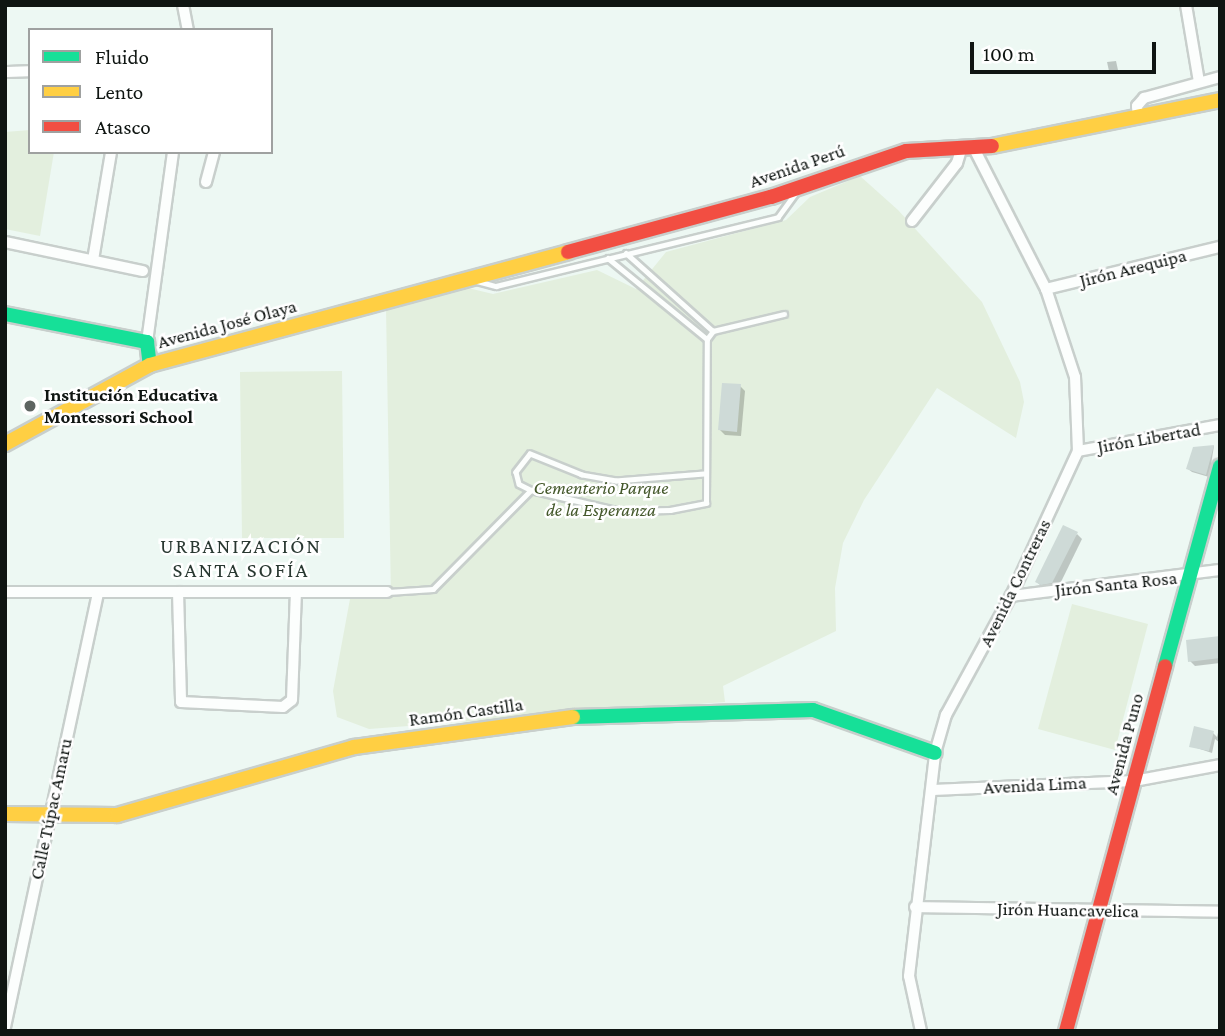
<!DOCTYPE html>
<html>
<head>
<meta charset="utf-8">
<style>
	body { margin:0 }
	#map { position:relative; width:1225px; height:1036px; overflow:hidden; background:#edf8f3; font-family:"Crimson Pro",serif }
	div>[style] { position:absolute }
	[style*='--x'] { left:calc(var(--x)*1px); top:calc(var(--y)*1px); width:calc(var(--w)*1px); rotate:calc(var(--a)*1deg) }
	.green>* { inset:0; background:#e3efde }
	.shadow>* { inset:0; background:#0003 }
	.building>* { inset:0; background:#cedad7 }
	.roads { filter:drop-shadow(2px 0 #c8cfcc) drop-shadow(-2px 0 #c8cfcc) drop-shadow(0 2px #c8cfcc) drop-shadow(0 -2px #c8cfcc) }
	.lane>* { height:4.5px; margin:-2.25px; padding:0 2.25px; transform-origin:2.25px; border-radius:2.25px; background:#fcfefd }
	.street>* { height:10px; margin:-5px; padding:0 5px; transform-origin:5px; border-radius:5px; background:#fcfefd }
	.fast>* { height:14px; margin:-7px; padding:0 7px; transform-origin:7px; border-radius:7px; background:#16e098 }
	.slow>* { height:14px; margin:-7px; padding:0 7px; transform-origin:7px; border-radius:7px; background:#ffcf43 }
	.jam>* { height:14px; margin:-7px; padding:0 7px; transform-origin:7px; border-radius:7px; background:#f24e42 }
	.dots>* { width:19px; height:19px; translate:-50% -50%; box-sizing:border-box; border:4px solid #fff; border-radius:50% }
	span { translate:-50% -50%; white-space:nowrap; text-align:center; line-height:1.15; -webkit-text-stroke:5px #fff; paint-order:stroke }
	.street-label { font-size:19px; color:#0f1512 }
	.poi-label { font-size:19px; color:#0f1512; font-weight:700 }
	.left { translate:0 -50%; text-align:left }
	.park-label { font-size:19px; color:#44582b; font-style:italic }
	.neighbourhood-label { font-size:21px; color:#293831; letter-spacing:2px }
	.frame { position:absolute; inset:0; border:7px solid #0f1512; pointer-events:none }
	.legend { position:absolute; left:28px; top:28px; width:245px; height:126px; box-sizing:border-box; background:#fff; border:2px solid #9fa1a0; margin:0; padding:9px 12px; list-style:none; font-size:21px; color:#0f1512 }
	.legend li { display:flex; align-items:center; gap:14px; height:35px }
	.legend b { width:35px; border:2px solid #9fa1a0 }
	.scale { position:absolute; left:970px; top:42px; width:186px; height:32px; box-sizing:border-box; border:4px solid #0f1512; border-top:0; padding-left:9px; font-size:21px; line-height:24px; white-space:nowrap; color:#0f1512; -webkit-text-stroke:5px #fff; paint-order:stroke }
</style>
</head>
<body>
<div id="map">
	<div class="green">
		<div style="clip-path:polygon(30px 130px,30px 152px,54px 152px,40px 236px,5px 229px,5px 132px)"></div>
		<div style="clip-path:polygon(860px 176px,898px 210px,982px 302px,1020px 382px,1024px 402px,1016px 438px,937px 388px,864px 500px,843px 543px,835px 588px,836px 631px,723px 686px,725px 702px,369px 729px,337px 717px,333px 691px,350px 599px,391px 598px,386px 308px,468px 288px,493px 294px,597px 270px,636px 289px,666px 252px,786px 220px,810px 197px)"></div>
		<div style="clip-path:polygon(342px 371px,344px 538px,242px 538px,240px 372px)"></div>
		<div style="clip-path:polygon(1072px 604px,1148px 624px,1115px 750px,1038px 729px)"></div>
	</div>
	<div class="shadow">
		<div style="clip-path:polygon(1107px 62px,1116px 61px,1118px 70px,1109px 71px)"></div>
		<div style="clip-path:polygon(740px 386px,745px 391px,741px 436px,725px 435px,720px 430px)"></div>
		<div style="clip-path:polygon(1214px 446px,1209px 477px,1192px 472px,1188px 469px,1194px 449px)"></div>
		<div style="clip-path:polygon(1077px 534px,1082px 539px,1058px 588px,1042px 587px,1037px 582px)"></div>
		<div style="clip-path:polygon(1220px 640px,1220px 663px,1195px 666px,1190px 661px)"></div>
		<div style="clip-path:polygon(1220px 724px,1220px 743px,1215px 739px,1212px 753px,1191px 746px,1213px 733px,1217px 737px)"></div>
	</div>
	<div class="building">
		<div style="clip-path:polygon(722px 383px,741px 384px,737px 432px,718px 430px)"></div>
		<div style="clip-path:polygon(1214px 445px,1206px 475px,1186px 469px,1193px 447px)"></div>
		<div style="clip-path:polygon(1063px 525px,1078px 532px,1052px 583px,1041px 585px,1035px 582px)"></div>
		<div style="clip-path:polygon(1220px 636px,1220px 658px,1188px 662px,1186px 640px)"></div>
		<div style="clip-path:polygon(1194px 726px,1214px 731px,1209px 751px,1189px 747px)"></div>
	</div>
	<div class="roads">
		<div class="lane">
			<div style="--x:626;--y:253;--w:117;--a:41.9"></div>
			<div style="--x:608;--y:258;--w:128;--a:39.3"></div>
			<div style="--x:477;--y:281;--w:20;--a:15"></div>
			<div style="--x:496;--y:286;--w:290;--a:-13.7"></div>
			<div style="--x:778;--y:217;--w:29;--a:-54"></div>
			<div style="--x:704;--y:474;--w:88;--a:175.5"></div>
			<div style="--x:616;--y:481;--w:35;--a:-170"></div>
			<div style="--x:582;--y:475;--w:56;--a:-158"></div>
			<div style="--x:530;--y:454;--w:23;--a:128"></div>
			<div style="--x:516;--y:472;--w:12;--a:76"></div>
			<div style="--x:519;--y:484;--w:13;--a:27"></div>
			<div style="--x:531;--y:490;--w:91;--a:13.3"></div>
			<div style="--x:620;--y:511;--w:50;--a:-1.1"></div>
			<div style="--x:670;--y:510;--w:37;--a:-11"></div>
			<div style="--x:706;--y:503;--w:164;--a:-89.7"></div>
			<div style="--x:707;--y:339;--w:10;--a:-53"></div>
			<div style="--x:713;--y:331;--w:73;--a:-13.5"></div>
			<div style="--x:388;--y:592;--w:45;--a:-3.8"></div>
			<div style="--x:433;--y:589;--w:139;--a:-45.3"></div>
		</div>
		<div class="street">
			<div style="--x:183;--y:5;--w:25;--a:79"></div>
			<div style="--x:1186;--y:5;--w:78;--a:80.4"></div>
			<div style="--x:5;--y:72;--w:25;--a:-2"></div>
			<div style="--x:1138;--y:118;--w:12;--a:-95"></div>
			<div style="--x:1137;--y:106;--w:11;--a:-49"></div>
			<div style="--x:1144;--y:98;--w:79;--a:-15.4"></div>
			<div style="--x:206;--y:182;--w:31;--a:-75"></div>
			<div style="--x:912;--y:221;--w:73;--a:-52.2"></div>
			<div style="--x:957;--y:163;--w:14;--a:-73"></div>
			<div style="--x:5;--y:242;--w:141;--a:11.9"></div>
			<div style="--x:93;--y:260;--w:109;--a:-80.5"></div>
			<div style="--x:1046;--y:289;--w:179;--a:-13.6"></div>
			<div style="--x:147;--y:342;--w:192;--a:-82.2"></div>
			<div style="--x:1078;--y:451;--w:144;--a:-10.4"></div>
			<div style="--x:5;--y:592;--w:382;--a:0"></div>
			<div style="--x:178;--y:592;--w:110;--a:88.4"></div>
			<div style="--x:181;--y:702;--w:102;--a:2.8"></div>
			<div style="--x:283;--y:707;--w:11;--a:-38"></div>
			<div style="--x:292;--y:700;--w:108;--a:-87.9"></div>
			<div style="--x:1011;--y:596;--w:211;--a:-7.1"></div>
			<div style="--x:933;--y:790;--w:201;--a:-2.6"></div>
			<div style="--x:1134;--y:781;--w:87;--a:-10.5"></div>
			<div style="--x:915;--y:907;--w:305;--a:0.9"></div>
			<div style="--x:5;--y:1027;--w:445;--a:-77.9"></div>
			<div style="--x:921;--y:1031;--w:56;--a:-102.3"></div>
			<div style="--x:909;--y:976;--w:225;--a:-83.3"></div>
			<div style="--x:935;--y:753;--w:40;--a:-74"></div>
			<div style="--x:946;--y:715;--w:136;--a:-61.4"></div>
			<div style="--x:1011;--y:596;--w:160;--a:-65.2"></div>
			<div style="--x:1078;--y:451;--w:74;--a:-92.3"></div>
			<div style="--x:1075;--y:377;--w:93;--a:-108.2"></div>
			<div style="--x:1046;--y:289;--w:156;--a:-117.1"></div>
		</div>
		<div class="fast">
			<div style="--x:5;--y:314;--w:145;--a:11.2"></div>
			<div style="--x:147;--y:342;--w:23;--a:83"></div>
			<div style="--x:1165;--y:666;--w:207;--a:-74.6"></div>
			<div style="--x:573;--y:717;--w:240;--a:-1.7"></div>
			<div style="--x:813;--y:710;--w:129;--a:19.4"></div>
		</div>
		<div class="slow">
			<div style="--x:992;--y:146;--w:233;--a:-11.4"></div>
			<div style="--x:5;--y:444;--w:165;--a:-28.6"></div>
			<div style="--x:150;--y:365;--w:433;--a:-15.1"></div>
			<div style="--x:5;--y:814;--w:112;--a:0.5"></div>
			<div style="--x:117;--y:815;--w:247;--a:-16"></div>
			<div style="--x:354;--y:747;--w:221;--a:-7.8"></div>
		</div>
		<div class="jam">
			<div style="--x:568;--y:252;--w:210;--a:-15.2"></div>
			<div style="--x:771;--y:197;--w:143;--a:-18.8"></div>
			<div style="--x:906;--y:151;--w:86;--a:-3.3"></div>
			<div style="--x:1066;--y:1031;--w:378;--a:-74.8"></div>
		</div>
	</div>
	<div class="dots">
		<div style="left:30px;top:406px;background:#5d6461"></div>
	</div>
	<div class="street-label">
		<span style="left:797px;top:166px;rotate:-19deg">Avenida Perú</span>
		<span style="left:1133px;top:268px;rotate:-14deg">Jirón Arequipa</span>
		<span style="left:227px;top:324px;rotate:-15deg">Avenida José Olaya</span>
		<span style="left:1149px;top:438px;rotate:-10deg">Jirón Libertad</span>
		<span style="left:1015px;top:583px;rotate:-64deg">Avenida Contreras</span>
		<span style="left:1116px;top:584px;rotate:-6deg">Jirón Santa Rosa</span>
		<span style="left:466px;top:712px;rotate:-8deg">Ramón Castilla</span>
		<span style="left:1124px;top:744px;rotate:-75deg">Avenida Puno</span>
		<span style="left:1035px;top:785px;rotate:-3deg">Avenida Lima</span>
		<span style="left:51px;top:809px;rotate:-78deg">Calle Túpac Amaru</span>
		<span style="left:1068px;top:910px;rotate:1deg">Jirón Huancavelica</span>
	</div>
	<div class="poi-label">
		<span class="left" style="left:44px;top:406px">Institución Educativa<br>Montessori School</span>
	</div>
	<div class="park-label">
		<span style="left:601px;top:499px">Cementerio Parque<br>de la Esperanza</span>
	</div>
	<div class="neighbourhood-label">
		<span style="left:241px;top:558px">URBANIZACIÓN<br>SANTA SOFÍA</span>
	</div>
	<div class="frame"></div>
	<ul class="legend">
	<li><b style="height:9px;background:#16e098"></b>Fluido</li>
	<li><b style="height:9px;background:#ffcf43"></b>Lento</li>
	<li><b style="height:9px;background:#f24e42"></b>Atasco</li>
	</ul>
	<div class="scale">100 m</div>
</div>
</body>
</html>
